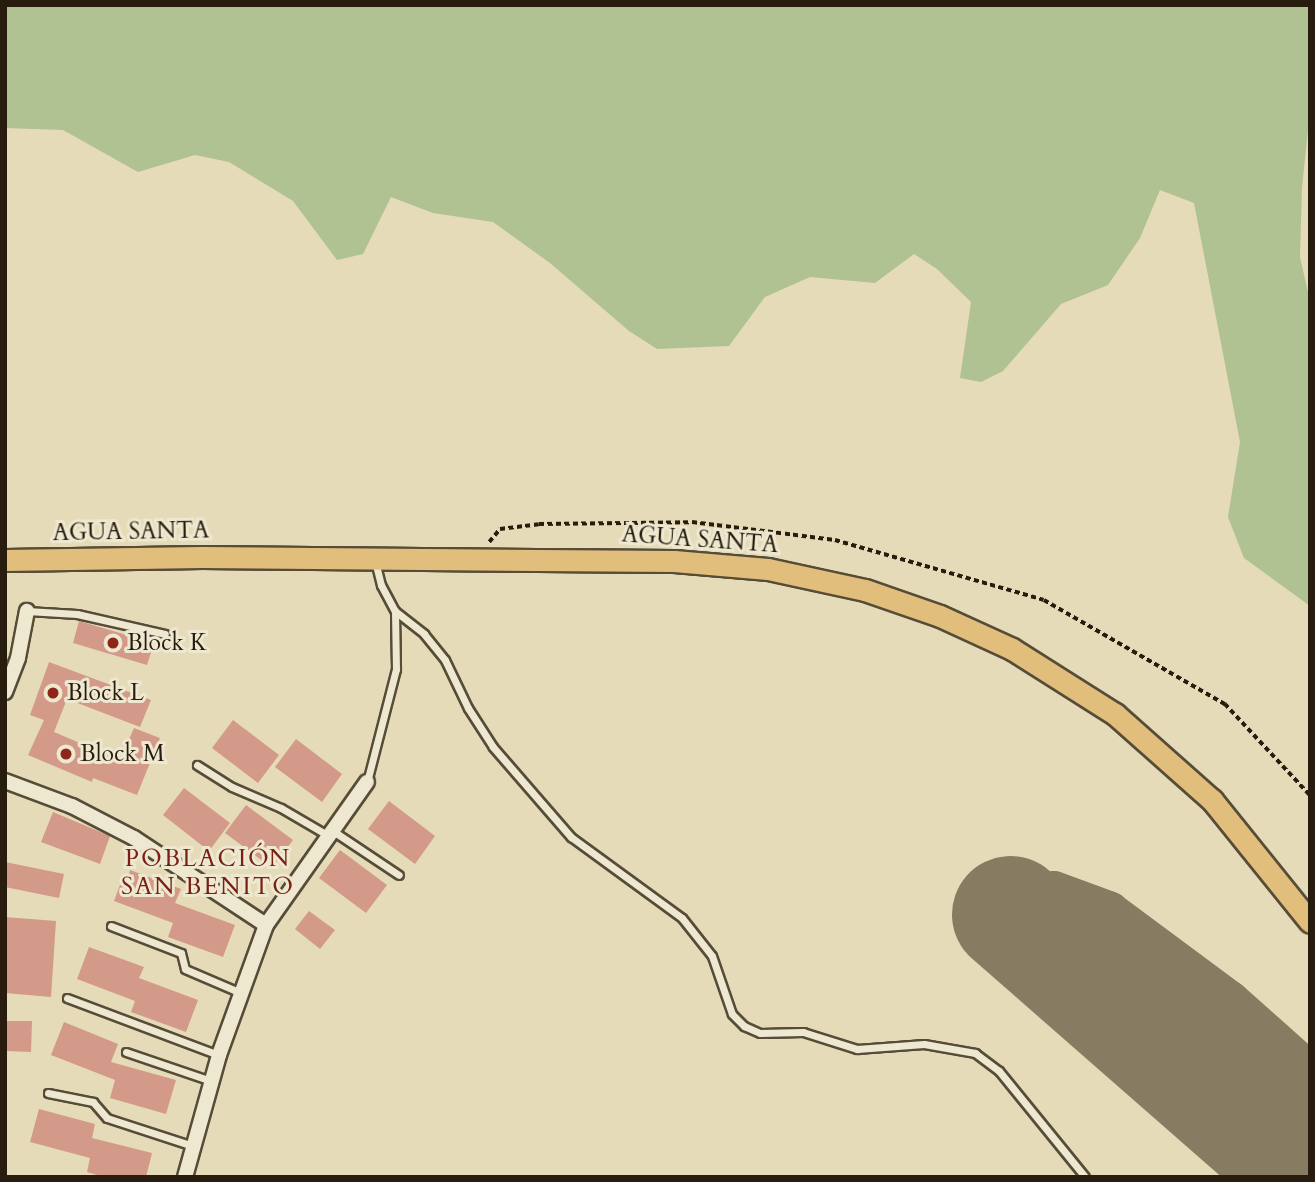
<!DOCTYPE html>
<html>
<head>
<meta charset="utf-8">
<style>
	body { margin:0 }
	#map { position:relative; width:1315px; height:1182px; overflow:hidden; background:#e5dbb8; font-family:Cardo,serif }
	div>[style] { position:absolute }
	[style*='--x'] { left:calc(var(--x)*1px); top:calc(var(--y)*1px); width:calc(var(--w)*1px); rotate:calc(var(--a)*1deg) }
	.green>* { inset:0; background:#b0c192 }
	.taxiway>* { height:47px; margin:-23.5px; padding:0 23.5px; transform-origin:23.5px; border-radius:23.5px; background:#867c62 }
	.runway>* { height:117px; margin:-58.5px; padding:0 58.5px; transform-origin:58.5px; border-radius:58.5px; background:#867c62 }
	.building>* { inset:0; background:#d39a89 }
	.path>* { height:3.5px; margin-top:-1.75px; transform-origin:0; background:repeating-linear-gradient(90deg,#271c0d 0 5px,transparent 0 8.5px) }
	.roads { filter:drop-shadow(2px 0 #564c38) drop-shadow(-2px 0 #564c38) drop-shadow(0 2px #564c38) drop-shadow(0 -2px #564c38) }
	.lane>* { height:7px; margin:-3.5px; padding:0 3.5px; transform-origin:3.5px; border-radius:3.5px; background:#eee8d1 }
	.street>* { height:14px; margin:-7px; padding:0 7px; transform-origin:7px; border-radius:7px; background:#eee8d1 }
	.primary>* { height:21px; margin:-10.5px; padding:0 10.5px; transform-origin:10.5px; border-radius:10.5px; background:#e2be7c }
	.dots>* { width:19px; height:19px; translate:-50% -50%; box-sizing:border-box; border:4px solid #eee8d1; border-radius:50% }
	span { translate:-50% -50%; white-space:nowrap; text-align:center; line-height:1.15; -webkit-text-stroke:6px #eee8d1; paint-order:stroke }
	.street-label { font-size:23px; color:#271c0d }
	.poi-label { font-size:23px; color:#271c0d }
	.left { translate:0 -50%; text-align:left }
	.neighbourhood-label { font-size:24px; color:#7a1f14; letter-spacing:2px }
	.frame { position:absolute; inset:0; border:7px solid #271c0d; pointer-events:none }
</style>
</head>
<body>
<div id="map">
	<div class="green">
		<div style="clip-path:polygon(5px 5px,1310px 5px,1310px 110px,1302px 188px,1300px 257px,1310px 301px,1310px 606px,1244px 558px,1228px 517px,1240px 442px,1194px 203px,1160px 190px,1140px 238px,1108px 285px,1061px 304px,1003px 371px,981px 382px,960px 378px,971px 302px,937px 269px,914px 254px,875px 283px,810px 277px,765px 297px,729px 346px,657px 349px,629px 331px,550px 263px,493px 222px,433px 213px,391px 197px,363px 254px,337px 260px,293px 201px,229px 162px,195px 155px,138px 172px,63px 130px,5px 128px)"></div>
	</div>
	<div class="taxiway">
		<div style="--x:1010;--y:914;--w:47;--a:-24.9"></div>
		<div style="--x:1053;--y:894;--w:58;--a:20.3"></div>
		<div style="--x:1107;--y:914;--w:149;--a:36.6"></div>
		<div style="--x:1227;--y:1003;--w:111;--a:41.7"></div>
	</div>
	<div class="runway">
		<div style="--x:1010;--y:914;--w:399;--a:41.2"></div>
	</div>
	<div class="building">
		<div style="clip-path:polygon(79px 621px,154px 643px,147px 665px,73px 643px)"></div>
		<div style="clip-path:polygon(49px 662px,151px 700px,140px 727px,67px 699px,54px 732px,120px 760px,134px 728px,160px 738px,137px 795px,93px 778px,92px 782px,28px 755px,44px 720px,30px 715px)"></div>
		<div style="clip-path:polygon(233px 720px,279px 755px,258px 783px,212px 748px)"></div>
		<div style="clip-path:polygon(296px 739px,342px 774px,322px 802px,275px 767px)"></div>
		<div style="clip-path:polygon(184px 788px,230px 823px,209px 851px,163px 815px)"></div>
		<div style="clip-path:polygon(389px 801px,435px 836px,415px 864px,368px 829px)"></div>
		<div style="clip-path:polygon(246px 805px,293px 840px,272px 868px,225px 833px)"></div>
		<div style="clip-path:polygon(53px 812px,110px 836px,100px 864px,41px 842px)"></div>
		<div style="clip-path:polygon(340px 850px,387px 885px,366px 913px,319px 878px)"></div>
		<div style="clip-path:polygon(5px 862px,64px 874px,59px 898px,5px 887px)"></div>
		<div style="clip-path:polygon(130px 870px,181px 889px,175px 903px,235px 925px,223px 957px,168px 937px,173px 923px,114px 901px,120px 885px,126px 887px)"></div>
		<div style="clip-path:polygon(309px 911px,335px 930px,320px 949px,295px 929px)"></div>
		<div style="clip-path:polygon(5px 917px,56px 921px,51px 997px,5px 993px)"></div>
		<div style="clip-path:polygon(89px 947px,144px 967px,139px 978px,198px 1000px,186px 1032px,131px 1012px,135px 1001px,77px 979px)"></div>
		<div style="clip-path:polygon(5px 1021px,32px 1021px,31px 1052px,5px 1051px)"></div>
		<div style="clip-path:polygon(64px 1022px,118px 1044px,111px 1062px,176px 1080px,166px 1114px,110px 1098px,115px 1080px,51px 1055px)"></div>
		<div style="clip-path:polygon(39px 1109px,95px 1124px,92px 1138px,152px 1153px,146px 1177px,104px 1177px,87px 1172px,90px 1158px,30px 1142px)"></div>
	</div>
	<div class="path">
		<div style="--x:489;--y:542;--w:17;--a:-50"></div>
		<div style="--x:500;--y:529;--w:39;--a:-7"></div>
		<div style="--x:539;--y:524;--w:153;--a:-0.7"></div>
		<div style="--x:692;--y:522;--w:144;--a:7.2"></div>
		<div style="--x:835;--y:540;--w:217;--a:16"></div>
		<div style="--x:1044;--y:600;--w:209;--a:29.9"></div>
		<div style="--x:1225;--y:704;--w:125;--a:47"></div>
	</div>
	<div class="roads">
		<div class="lane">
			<div style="--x:375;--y:561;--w:25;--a:76"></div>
			<div style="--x:381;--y:585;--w:30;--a:62"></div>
			<div style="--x:395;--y:611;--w:37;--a:38"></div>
			<div style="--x:424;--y:634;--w:33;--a:51"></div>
			<div style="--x:445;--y:660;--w:53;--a:64.4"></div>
			<div style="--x:468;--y:708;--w:46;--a:57.3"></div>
			<div style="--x:493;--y:747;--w:119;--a:49.1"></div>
			<div style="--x:571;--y:837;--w:137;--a:36.1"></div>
			<div style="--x:682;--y:918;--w:48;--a:51.7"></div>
			<div style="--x:712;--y:956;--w:61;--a:71"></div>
			<div style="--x:732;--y:1014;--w:17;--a:45"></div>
			<div style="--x:744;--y:1026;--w:17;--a:24"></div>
			<div style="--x:760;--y:1033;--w:43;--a:-1.3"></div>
			<div style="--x:803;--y:1032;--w:57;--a:17.5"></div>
			<div style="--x:857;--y:1049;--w:67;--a:-4.3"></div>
			<div style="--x:924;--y:1044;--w:52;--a:10"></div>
			<div style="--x:975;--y:1053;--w:30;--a:37"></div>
			<div style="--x:999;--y:1071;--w:136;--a:50.9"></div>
			<div style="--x:27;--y:611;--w:50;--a:3.4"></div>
			<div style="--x:77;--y:614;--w:90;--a:12.8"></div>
			<div style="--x:197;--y:765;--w:41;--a:32.2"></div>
			<div style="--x:232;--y:787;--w:53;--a:23.2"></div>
			<div style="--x:281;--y:808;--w:56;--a:30.3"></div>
			<div style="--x:367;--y:782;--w:117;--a:-75.6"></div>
			<div style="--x:396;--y:669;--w:58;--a:-91"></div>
			<div style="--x:333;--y:831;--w:79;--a:33.7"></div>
			<div style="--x:111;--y:926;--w:75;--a:21.1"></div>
			<div style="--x:181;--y:953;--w:16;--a:76"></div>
			<div style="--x:185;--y:969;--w:61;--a:23.2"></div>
			<div style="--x:67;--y:998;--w:162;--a:20.6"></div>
			<div style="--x:126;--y:1052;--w:90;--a:18.8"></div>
			<div style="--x:48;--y:1093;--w:46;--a:11.3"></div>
			<div style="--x:93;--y:1102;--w:21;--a:49"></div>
			<div style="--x:107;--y:1118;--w:90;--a:18"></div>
		</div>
		<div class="street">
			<div style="--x:5;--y:692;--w:36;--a:-69"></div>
			<div style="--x:18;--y:658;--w:48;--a:-79.2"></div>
			<div style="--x:5;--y:781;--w:72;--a:20.5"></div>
			<div style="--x:72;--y:806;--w:70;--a:27.3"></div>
			<div style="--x:134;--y:838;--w:158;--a:33.4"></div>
			<div style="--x:185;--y:1177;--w:127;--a:-74.4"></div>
			<div style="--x:219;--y:1055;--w:138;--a:-70.1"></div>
			<div style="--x:266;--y:925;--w:175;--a:-54.8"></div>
		</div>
		<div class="primary">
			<div style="--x:5;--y:560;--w:197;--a:-0.9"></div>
			<div style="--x:202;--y:557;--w:472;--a:0.5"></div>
			<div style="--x:674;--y:561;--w:94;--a:4.9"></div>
			<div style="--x:768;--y:569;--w:99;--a:12.2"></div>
			<div style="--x:865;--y:590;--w:79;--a:19.1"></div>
			<div style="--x:940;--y:616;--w:79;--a:24.6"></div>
			<div style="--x:1012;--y:649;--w:122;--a:32.3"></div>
			<div style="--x:1115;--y:714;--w:130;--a:41.6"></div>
			<div style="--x:1212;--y:800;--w:156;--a:51.2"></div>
		</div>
	</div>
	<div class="dots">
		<div style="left:113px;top:643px;background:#8f2418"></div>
		<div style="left:53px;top:693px;background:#8f2418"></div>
		<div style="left:66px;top:754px;background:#8f2418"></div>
	</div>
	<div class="street-label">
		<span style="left:131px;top:532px;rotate:-1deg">AGUA SANTA</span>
		<span style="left:700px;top:540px;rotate:4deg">AGUA SANTA</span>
	</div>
	<div class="poi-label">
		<span class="left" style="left:127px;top:643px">Block K</span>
		<span class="left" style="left:67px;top:693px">Block L</span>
		<span class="left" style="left:80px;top:754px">Block M</span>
	</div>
	<div class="neighbourhood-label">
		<span style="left:208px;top:873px">POBLACIÓN<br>SAN BENITO</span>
	</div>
	<div class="frame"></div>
</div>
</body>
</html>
